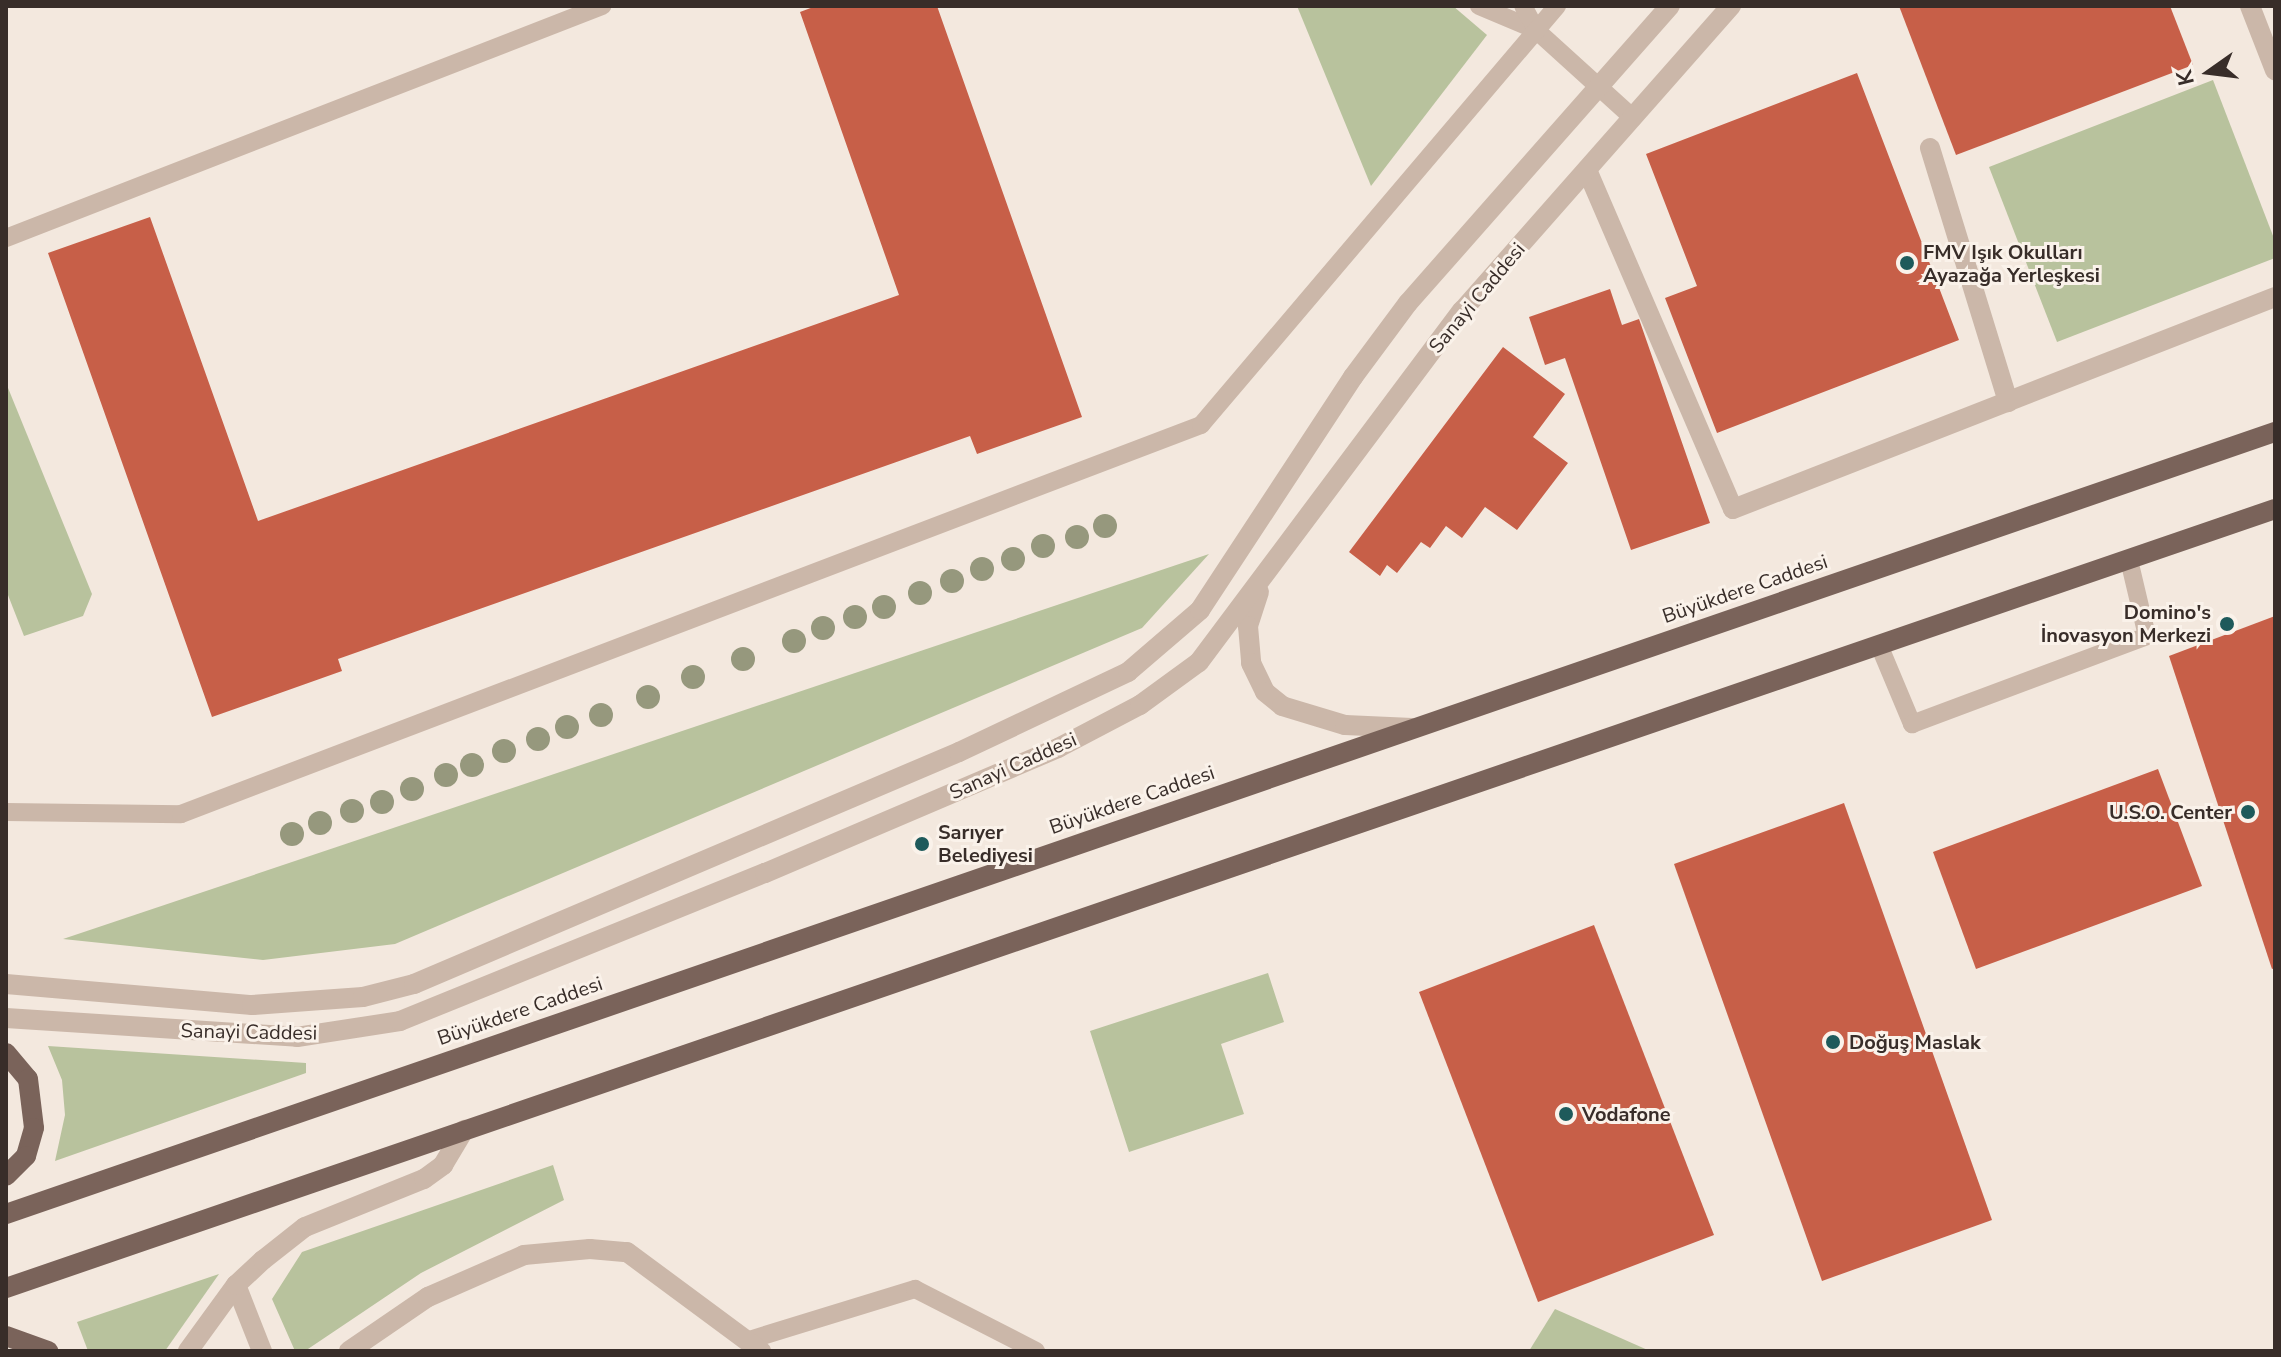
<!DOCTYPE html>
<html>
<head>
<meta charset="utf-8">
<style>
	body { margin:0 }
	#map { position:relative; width:2281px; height:1357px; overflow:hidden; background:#f3e8de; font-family:"Nunito Sans",sans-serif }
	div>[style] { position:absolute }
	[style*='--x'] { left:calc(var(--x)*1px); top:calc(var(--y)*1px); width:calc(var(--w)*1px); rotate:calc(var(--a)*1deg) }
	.green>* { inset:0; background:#b8c29d }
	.building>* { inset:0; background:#c75f48 }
	.service>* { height:18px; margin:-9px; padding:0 9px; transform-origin:9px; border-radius:9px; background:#cbb7a9 }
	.minor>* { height:20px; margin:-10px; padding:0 10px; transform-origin:10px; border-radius:10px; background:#cbb7a9 }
	.tertiary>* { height:20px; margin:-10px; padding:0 10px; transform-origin:10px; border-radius:10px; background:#cbb7a9 }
	.primary>* { height:20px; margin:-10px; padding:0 10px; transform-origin:10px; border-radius:10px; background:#7a635a }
	.trees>* { width:24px; height:24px; margin:-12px; border-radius:50%; background:#96987d }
	.dots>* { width:22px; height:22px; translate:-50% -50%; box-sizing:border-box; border:4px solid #faf2ea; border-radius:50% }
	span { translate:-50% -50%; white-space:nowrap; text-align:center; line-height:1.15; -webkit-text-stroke:6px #faf2ea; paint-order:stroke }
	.poi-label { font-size:20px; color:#382d29; font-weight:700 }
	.left { translate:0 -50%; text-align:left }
	.right { translate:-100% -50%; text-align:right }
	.street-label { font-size:20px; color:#382d29 }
	.frame { position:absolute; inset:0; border:8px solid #382d29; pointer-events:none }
	.north { position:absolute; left:2169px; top:32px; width:80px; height:80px; -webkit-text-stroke:6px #faf2ea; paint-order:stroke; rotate:256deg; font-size:22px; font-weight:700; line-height:32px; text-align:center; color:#382d29 }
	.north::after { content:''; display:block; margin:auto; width:28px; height:36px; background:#382d29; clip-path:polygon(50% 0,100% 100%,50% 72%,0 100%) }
</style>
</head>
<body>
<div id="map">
	<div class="green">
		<div style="clip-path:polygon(1297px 6px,1453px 6px,1487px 35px,1371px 186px)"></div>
		<div style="clip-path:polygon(2213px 80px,2275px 241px,2275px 258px,2057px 342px,1989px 167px)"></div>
		<div style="clip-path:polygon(6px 383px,92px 594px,83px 616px,24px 636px,6px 590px)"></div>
		<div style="clip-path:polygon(1209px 554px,1142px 628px,395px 944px,263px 960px,63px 939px)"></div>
		<div style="clip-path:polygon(1268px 973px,1284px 1022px,1221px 1044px,1244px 1114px,1129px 1152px,1090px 1031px)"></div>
		<div style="clip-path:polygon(48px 1046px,306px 1063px,306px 1073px,55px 1161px,65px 1115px,62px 1080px)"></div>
		<div style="clip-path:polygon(553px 1165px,564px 1200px,421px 1273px,305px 1351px,295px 1351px,272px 1299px,302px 1252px)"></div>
		<div style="clip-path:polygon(219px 1274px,165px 1351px,88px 1351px,77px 1322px)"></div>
		<div style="clip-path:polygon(1555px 1309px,1650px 1351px,1529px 1351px)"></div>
	</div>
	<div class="building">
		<div style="clip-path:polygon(816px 6px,937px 6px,1082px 417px,977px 454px,970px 436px,338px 659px,342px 671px,212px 717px,48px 253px,150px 217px,258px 521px,899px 295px,800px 12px)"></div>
		<div style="clip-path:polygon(1899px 6px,2170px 6px,2193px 65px,1956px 155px)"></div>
		<div style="clip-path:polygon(1857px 73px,1959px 340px,1717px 433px,1665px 298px,1697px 286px,1646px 154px)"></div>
		<div style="clip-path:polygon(1610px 289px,1622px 325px,1639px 319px,1710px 523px,1631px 550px,1565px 358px,1545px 365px,1529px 317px)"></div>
		<div style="clip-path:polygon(1503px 347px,1565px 394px,1533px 437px,1568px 463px,1517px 530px,1485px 507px,1462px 538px,1446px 526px,1430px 548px,1421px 542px,1397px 573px,1387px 565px,1380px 576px,1349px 552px)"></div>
		<div style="clip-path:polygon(2275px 616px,2275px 968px,2272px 969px,2169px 656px)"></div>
		<div style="clip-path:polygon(2158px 769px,2202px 886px,1976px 969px,1933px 852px)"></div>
		<div style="clip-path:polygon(1844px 803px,1992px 1220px,1822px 1281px,1674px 864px)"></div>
		<div style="clip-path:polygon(1594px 925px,1714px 1235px,1538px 1302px,1419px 992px)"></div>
	</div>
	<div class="service">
		<div style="--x:1479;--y:6;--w:62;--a:22.8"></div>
		<div style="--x:1536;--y:30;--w:27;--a:-118"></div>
		<div style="--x:1536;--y:30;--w:131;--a:42.2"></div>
		<div style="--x:6;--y:238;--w:640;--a:-21.27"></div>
		<div style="--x:1879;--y:645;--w:86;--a:67.3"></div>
		<div style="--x:1912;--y:724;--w:251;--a:-20.5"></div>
		<div style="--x:2147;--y:636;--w:78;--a:-103.3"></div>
		<div style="--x:6;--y:812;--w:175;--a:0.7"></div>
		<div style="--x:181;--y:814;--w:1092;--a:-20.88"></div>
		<div style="--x:1201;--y:425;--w:550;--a:-49.65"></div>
		<div style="--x:749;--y:1340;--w:174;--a:-17.1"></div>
		<div style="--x:915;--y:1289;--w:136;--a:27.1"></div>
	</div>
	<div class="minor">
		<div style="--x:2250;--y:6;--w:69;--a:68.7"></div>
		<div style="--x:1930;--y:148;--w:266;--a:72.9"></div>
		<div style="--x:1587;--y:170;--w:369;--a:66.7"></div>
		<div style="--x:1733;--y:509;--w:582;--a:-21.36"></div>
		<div style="--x:236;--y:1285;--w:71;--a:68.5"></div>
		<div style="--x:188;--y:1351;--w:82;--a:-54"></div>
		<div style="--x:236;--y:1285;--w:37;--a:-43"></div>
		<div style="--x:263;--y:1260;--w:53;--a:-38.2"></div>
		<div style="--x:305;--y:1227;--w:128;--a:-22"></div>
		<div style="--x:424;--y:1179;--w:24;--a:-36"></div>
		<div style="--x:443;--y:1165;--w:41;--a:-59"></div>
		<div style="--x:349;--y:1351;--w:96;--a:-34.4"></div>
		<div style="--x:428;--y:1297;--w:105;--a:-23.6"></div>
		<div style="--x:524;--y:1255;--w:66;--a:-5.2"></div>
		<div style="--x:590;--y:1249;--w:37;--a:5"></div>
		<div style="--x:627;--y:1252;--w:167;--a:36.5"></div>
	</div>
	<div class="tertiary">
		<div style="--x:1259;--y:592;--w:36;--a:108"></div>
		<div style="--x:1248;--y:626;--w:37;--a:85"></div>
		<div style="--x:1251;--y:663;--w:32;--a:64"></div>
		<div style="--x:1265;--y:692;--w:22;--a:39"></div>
		<div style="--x:1282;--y:706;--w:66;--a:16.8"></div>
		<div style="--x:1345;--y:725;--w:67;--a:2.6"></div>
		<div style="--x:6;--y:984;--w:247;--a:4.9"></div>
		<div style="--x:252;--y:1005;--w:111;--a:-4.1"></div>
		<div style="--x:363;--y:997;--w:53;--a:-14.3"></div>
		<div style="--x:414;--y:984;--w:592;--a:-23.06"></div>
		<div style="--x:959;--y:752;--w:187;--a:-25.3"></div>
		<div style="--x:1128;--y:672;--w:95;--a:-40.7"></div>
		<div style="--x:1200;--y:610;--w:279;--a:-56.7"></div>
		<div style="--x:1353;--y:377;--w:92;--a:-53.4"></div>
		<div style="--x:1408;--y:303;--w:396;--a:-48.6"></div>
		<div style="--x:6;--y:1018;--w:292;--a:3.7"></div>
		<div style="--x:297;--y:1037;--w:104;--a:-8.8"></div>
		<div style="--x:400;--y:1021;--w:394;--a:-22.1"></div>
		<div style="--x:765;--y:873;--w:319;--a:-23.1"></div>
		<div style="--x:1058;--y:748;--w:93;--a:-27.7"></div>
		<div style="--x:1140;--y:705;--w:73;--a:-36.1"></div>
		<div style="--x:1199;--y:662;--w:439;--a:-53.2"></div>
		<div style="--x:1462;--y:311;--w:407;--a:-48.6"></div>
	</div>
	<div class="primary">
		<div style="--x:6;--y:1053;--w:34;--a:50"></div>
		<div style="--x:28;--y:1079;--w:49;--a:83"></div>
		<div style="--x:34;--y:1128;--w:29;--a:106"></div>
		<div style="--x:26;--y:1156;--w:28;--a:135"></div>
		<div style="--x:6;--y:1214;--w:2400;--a:-19.02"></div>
		<div style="--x:6;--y:1288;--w:2399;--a:-18.95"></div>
		<div style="--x:6;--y:1336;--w:45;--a:19.7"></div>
	</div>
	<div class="trees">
		<div style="left:1105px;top:526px"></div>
		<div style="left:1077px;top:537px"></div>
		<div style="left:1043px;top:546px"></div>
		<div style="left:1013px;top:559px"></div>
		<div style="left:982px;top:569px"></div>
		<div style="left:952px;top:581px"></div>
		<div style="left:920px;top:593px"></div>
		<div style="left:884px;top:607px"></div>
		<div style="left:855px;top:617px"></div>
		<div style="left:823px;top:628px"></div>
		<div style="left:794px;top:641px"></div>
		<div style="left:743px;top:659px"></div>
		<div style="left:693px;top:677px"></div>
		<div style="left:648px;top:697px"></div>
		<div style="left:601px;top:715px"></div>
		<div style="left:567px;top:727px"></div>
		<div style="left:538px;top:739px"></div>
		<div style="left:504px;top:751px"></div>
		<div style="left:472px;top:765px"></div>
		<div style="left:446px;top:775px"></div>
		<div style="left:412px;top:789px"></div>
		<div style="left:382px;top:802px"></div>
		<div style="left:352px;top:811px"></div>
		<div style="left:320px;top:823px"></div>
		<div style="left:292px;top:834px"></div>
	</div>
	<div class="dots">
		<div style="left:1907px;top:263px;background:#1e5a5b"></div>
		<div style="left:2227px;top:624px;background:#1e5a5b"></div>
		<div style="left:2248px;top:812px;background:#1e5a5b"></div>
		<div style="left:922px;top:844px;background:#1e5a5b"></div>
		<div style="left:1833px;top:1042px;background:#1e5a5b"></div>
		<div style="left:1566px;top:1114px;background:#1e5a5b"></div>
	</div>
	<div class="poi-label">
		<span class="left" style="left:1923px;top:264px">FMV Işık Okulları<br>Ayazağa Yerleşkesi</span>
		<span class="right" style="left:2211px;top:624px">Domino's<br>İnovasyon Merkezi</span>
		<span class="right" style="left:2232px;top:812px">U.S.O. Center</span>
		<span class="left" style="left:938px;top:844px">Sarıyer<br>Belediyesi</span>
		<span class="left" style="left:1849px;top:1042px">Doğuş Maslak</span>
		<span class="left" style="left:1582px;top:1114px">Vodafone</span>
	</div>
	<div class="street-label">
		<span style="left:1477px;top:298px;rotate:-50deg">Sanayi Caddesi</span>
		<span style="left:1745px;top:589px;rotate:-19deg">Büyükdere Caddesi</span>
		<span style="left:1013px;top:766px;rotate:-24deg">Sanayi Caddesi</span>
		<span style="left:1132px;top:800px;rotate:-19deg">Büyükdere Caddesi</span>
		<span style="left:520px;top:1011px;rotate:-19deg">Büyükdere Caddesi</span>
		<span style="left:249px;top:1032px;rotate:1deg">Sanayi Caddesi</span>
	</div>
	<div class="frame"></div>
	<div class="north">K</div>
</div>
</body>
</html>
